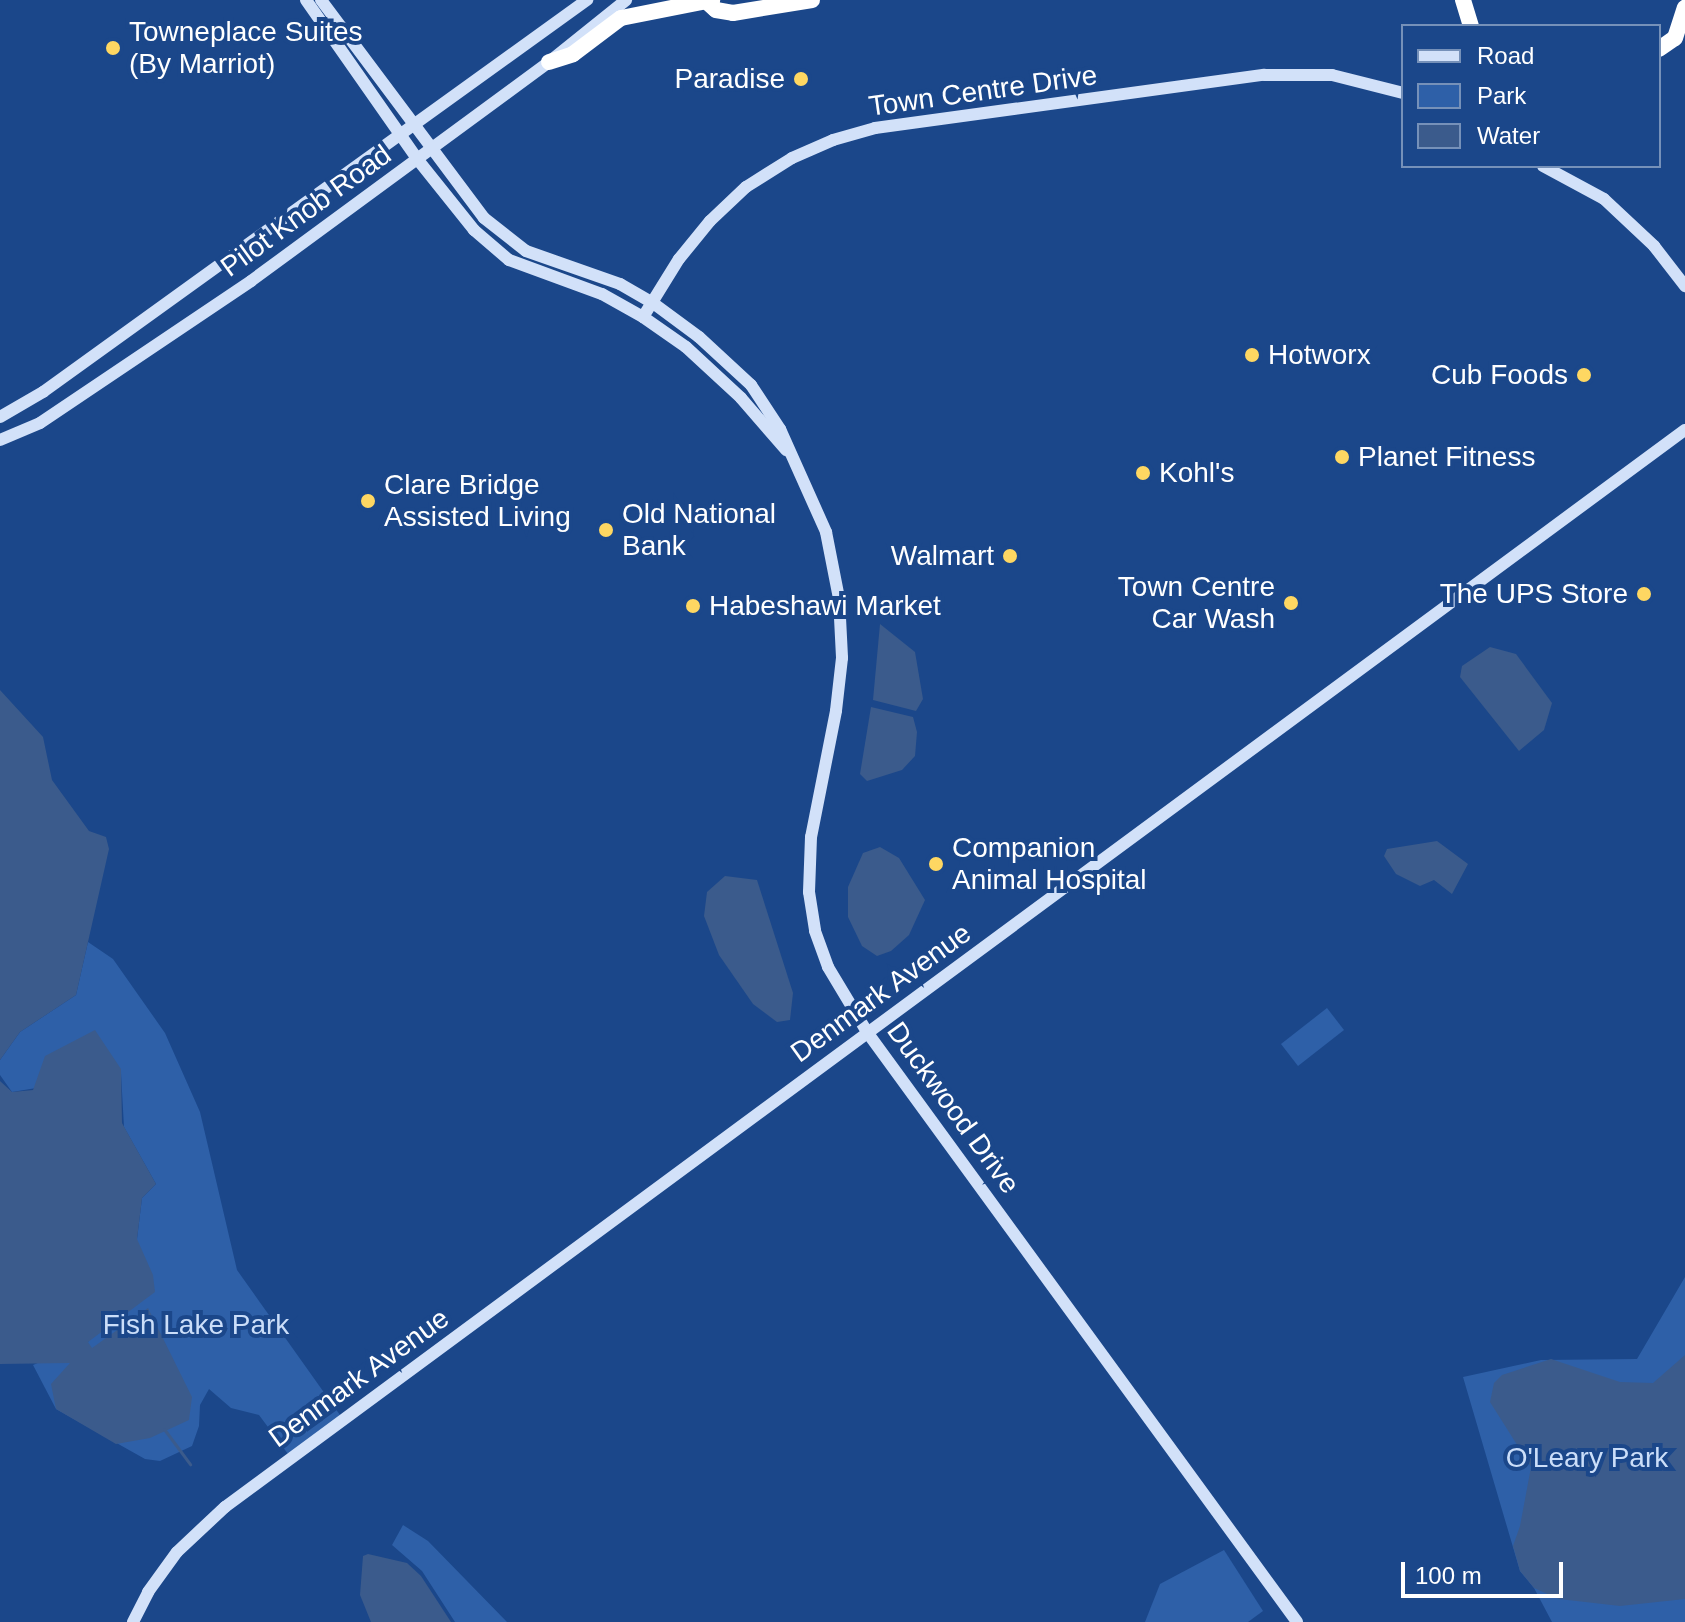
<!DOCTYPE html>
<html>
<head>
<meta charset="utf-8">
<style>
	body { margin:0 }
	#map { position:relative; width:1685px; height:1622px; overflow:hidden; background:#1b478a; font-family:Helvetica,sans-serif }
	div>[style] { position:absolute }
	[style*='--x'] { left:calc(var(--x)*1px); top:calc(var(--y)*1px); width:calc(var(--w)*1px); rotate:calc(var(--a)*1deg) }
	.green>* { inset:0; background:#2e60a8 }
	.water>* { inset:0; background:#3b5b8c }
	.stream>* { height:3px; margin:-1.5px; padding:0 1.5px; transform-origin:1.5px; border-radius:1.5px; background:#3b5b8c }
	.secondary>* { height:12px; margin:-6px; padding:0 6px; transform-origin:6px; border-radius:6px; background:#d2e1f9 }
	.highway>* { height:16px; margin:-8px; padding:0 8px; transform-origin:8px; border-radius:8px; background:#fff }
	.dots>* { width:22px; height:22px; translate:-50% -50%; box-sizing:border-box; border:4px solid #1b478a; border-radius:50% }
	span { translate:-50% -50%; white-space:nowrap; text-align:center; line-height:1.15; -webkit-text-stroke:8px #1b478a; paint-order:stroke }
	.poi-label { font-size:28px; color:#fff }
	.left { translate:0 -50%; text-align:left }
	.right { translate:-100% -50%; text-align:right }
	.street-label { font-size:28px; color:#fff }
	.park-label { font-size:28px; color:#cbdef9 }
	.legend { position:absolute; left:1401px; top:24px; width:260px; height:144px; box-sizing:border-box; background:#1b478a; border:2px solid #7691b9; margin:0; padding:10px 14px; list-style:none; font-size:24px; color:#fff }
	.legend li { display:flex; align-items:center; gap:16px; height:40px }
	.legend b { width:40px; border:2px solid #7691b9 }
	.scale { position:absolute; left:1401px; top:1562px; width:162px; height:36px; box-sizing:border-box; border:4px solid #fff; border-top:0; padding-left:10px; font-size:24px; line-height:28px; white-space:nowrap; color:#fff; -webkit-text-stroke:6px #1b478a; paint-order:stroke }
</style>
</head>
<body>
<div id="map">
	<div class="green">
		<div style="clip-path:polygon(88px 942px,113px 959px,165px 1033px,200px 1112px,237px 1270px,340px 1415px,291px 1458px,259px 1415px,231px 1408px,209px 1389px,200px 1405px,199px 1426px,192px 1446px,160px 1461px,145px 1459px,56px 1409px,33px 1365px,88px 1342px,137px 1239px,142px 1198px,156px 1184px,124px 1127px,121px 1074px,12px 1092px,0 1075px,0 1060px,20px 1032px,76px 995px)"></div>
		<div style="clip-path:polygon(1327px 1008px,1344px 1030px,1298px 1066px,1281px 1044px)"></div>
		<div style="clip-path:polygon(1685px 1277px,1685px 1622px,1552px 1622px,1534px 1588px,1520px 1571px,1463px 1377px,1541px 1360px,1637px 1359px)"></div>
		<div style="clip-path:polygon(403px 1525px,428px 1541px,507px 1622px,455px 1622px,422px 1571px,392px 1545px)"></div>
		<div style="clip-path:polygon(1224px 1550px,1263px 1611px,1248px 1622px,1145px 1622px,1160px 1584px)"></div>
	</div>
	<div class="water">
		<div style="clip-path:polygon(880px 624px,915px 652px,923px 699px,916px 711px,873px 700px)"></div>
		<div style="clip-path:polygon(1490px 647px,1516px 654px,1552px 703px,1544px 730px,1519px 751px,1460px 677px,1462px 666px)"></div>
		<div style="clip-path:polygon(0 690px,43px 737px,52px 780px,89px 831px,106px 837px,109px 849px,76px 995px,20px 1032px,0 1060px)"></div>
		<div style="clip-path:polygon(871px 707px,913px 717px,917px 732px,915px 756px,902px 770px,867px 781px,860px 774px)"></div>
		<div style="clip-path:polygon(1437px 841px,1468px 864px,1452px 894px,1434px 880px,1420px 886px,1396px 874px,1384px 856px,1387px 849px)"></div>
		<div style="clip-path:polygon(880px 847px,899px 858px,925px 900px,909px 935px,891px 951px,877px 956px,862px 946px,848px 917px,848px 887px,863px 853px)"></div>
		<div style="clip-path:polygon(725px 876px,757px 880px,793px 993px,790px 1020px,777px 1022px,753px 1004px,719px 955px,704px 916px,707px 892px)"></div>
		<div style="clip-path:polygon(95px 1030px,121px 1069px,122px 1123px,156px 1184px,142px 1198px,137px 1239px,153px 1275px,155px 1292px,88px 1342px,92px 1348px,148px 1308px,192px 1397px,189px 1420px,150px 1438px,116px 1444px,56px 1409px,51px 1384px,70px 1363px,0 1364px,0 1081px,12px 1092px,33px 1090px,45px 1056px)"></div>
		<div style="clip-path:polygon(1685px 1355px,1685px 1599px,1620px 1606px,1559px 1599px,1534px 1588px,1520px 1571px,1513px 1546px,1520px 1526px,1531px 1467px,1490px 1402px,1494px 1383px,1502px 1375px,1551px 1359px,1620px 1382px,1653px 1383px)"></div>
		<div style="clip-path:polygon(368px 1554px,407px 1563px,421px 1576px,451px 1622px,371px 1622px,360px 1595px,363px 1556px)"></div>
	</div>
	<div class="stream">
		<div style="--x:164;--y:1429;--w:44;--a:53.4"></div>
	</div>
	<div class="secondary">
		<div style="--x:306;--y:0;--w:195;--a:55"></div>
		<div style="--x:418;--y:160;--w:90;--a:51.3"></div>
		<div style="--x:474;--y:230;--w:46;--a:40.6"></div>
		<div style="--x:509;--y:260;--w:99;--a:20.1"></div>
		<div style="--x:602;--y:294;--w:47;--a:29.3"></div>
		<div style="--x:643;--y:317;--w:52;--a:34.9"></div>
		<div style="--x:686;--y:347;--w:75;--a:42.8"></div>
		<div style="--x:741;--y:398;--w:69;--a:49.1"></div>
		<div style="--x:321;--y:0;--w:272;--a:53.2"></div>
		<div style="--x:484;--y:218;--w:53;--a:38.2"></div>
		<div style="--x:526;--y:251;--w:100;--a:19.3"></div>
		<div style="--x:620;--y:284;--w:38;--a:30"></div>
		<div style="--x:653;--y:303;--w:57;--a:36.5"></div>
		<div style="--x:699;--y:337;--w:71;--a:42.7"></div>
		<div style="--x:751;--y:385;--w:53;--a:56.6"></div>
		<div style="--x:780;--y:429;--w:113;--a:65.9"></div>
		<div style="--x:826;--y:532;--w:67;--a:78.9"></div>
		<div style="--x:839;--y:598;--w:60;--a:87.1"></div>
		<div style="--x:842;--y:658;--w:53;--a:96.5"></div>
		<div style="--x:836;--y:711;--w:128;--a:101.2"></div>
		<div style="--x:811;--y:837;--w:55;--a:92.1"></div>
		<div style="--x:809;--y:892;--w:39;--a:81"></div>
		<div style="--x:815;--y:931;--w:38;--a:70"></div>
		<div style="--x:828;--y:967;--w:76;--a:59"></div>
		<div style="--x:867;--y:1032;--w:730;--a:53.91"></div>
		<div style="--x:1543;--y:166;--w:69;--a:28.4"></div>
		<div style="--x:1604;--y:199;--w:69;--a:43.2"></div>
		<div style="--x:1654;--y:246;--w:51;--a:52.2"></div>
		<div style="--x:643;--y:317;--w:68;--a:-58.2"></div>
		<div style="--x:679;--y:259;--w:49;--a:-50.8"></div>
		<div style="--x:710;--y:221;--w:50;--a:-43.4"></div>
		<div style="--x:746;--y:187;--w:54;--a:-32.2"></div>
		<div style="--x:792;--y:158;--w:45;--a:-23.7"></div>
		<div style="--x:833;--y:140;--w:44;--a:-15.9"></div>
		<div style="--x:875;--y:128;--w:393;--a:-7.8"></div>
		<div style="--x:1264;--y:75;--w:68;--a:0"></div>
		<div style="--x:1332;--y:75;--w:73;--a:14.2"></div>
		<div style="--x:0;--y:417;--w:50;--a:-30.2"></div>
		<div style="--x:43;--y:392;--w:671;--a:-35.78"></div>
		<div style="--x:0;--y:440;--w:43;--a:-23"></div>
		<div style="--x:40;--y:423;--w:254;--a:-33.9"></div>
		<div style="--x:251;--y:281;--w:370;--a:-36.3"></div>
		<div style="--x:549;--y:62;--w:99;--a:-38.8"></div>
		<div style="--x:133;--y:1622;--w:34;--a:-63"></div>
		<div style="--x:148;--y:1592;--w:49;--a:-54.1"></div>
		<div style="--x:177;--y:1552;--w:66;--a:-43.2"></div>
		<div style="--x:225;--y:1507;--w:1814;--a:-36.42"></div>
	</div>
	<div class="highway">
		<div style="--x:1463;--y:0;--w:27;--a:73"></div>
		<div style="--x:706;--y:1;--w:13;--a:42"></div>
		<div style="--x:716;--y:10;--w:17;--a:10"></div>
		<div style="--x:733;--y:13;--w:80;--a:-9.3"></div>
		<div style="--x:1659;--y:49;--w:19;--a:-35"></div>
		<div style="--x:1675;--y:38;--w:32;--a:-72"></div>
		<div style="--x:549;--y:62;--w:25;--a:-18"></div>
		<div style="--x:573;--y:54;--w:60;--a:-36.9"></div>
		<div style="--x:621;--y:18;--w:93;--a:-11.2"></div>
	</div>
	<div class="dots">
		<div style="left:113px;top:48px;background:#fed762"></div>
		<div style="left:801px;top:79px;background:#fed762"></div>
		<div style="left:1252px;top:355px;background:#fed762"></div>
		<div style="left:1584px;top:375px;background:#fed762"></div>
		<div style="left:1342px;top:457px;background:#fed762"></div>
		<div style="left:1143px;top:473px;background:#fed762"></div>
		<div style="left:368px;top:501px;background:#fed762"></div>
		<div style="left:606px;top:530px;background:#fed762"></div>
		<div style="left:1010px;top:556px;background:#fed762"></div>
		<div style="left:1644px;top:594px;background:#fed762"></div>
		<div style="left:1291px;top:603px;background:#fed762"></div>
		<div style="left:693px;top:606px;background:#fed762"></div>
		<div style="left:936px;top:864px;background:#fed762"></div>
	</div>
	<div class="poi-label">
		<span class="left" style="left:129px;top:48px">Towneplace Suites<br>(By Marriot)</span>
		<span class="right" style="left:785px;top:79px">Paradise</span>
		<span class="left" style="left:1268px;top:355px">Hotworx</span>
		<span class="right" style="left:1568px;top:375px">Cub Foods</span>
		<span class="left" style="left:1358px;top:457px">Planet Fitness</span>
		<span class="left" style="left:1159px;top:473px">Kohl's</span>
		<span class="left" style="left:384px;top:501px">Clare Bridge<br>Assisted Living</span>
		<span class="left" style="left:622px;top:530px">Old National<br>Bank</span>
		<span class="right" style="left:994px;top:556px">Walmart</span>
		<span class="right" style="left:1275px;top:603px">Town Centre<br>Car Wash</span>
		<span class="right" style="left:1628px;top:594px">The UPS Store</span>
		<span class="left" style="left:709px;top:606px">Habeshawi Market</span>
		<span class="left" style="left:952px;top:864px">Companion<br>Animal Hospital</span>
	</div>
	<div class="street-label">
		<span style="left:983px;top:91px;rotate:-8deg">Town Centre Drive</span>
		<span style="left:306px;top:211px;rotate:-36deg">Pilot Knob Road</span>
		<span style="left:881px;top:993px;rotate:-36deg">Denmark Avenue</span>
		<span style="left:953px;top:1108px;rotate:54deg">Duckwood Drive</span>
		<span style="left:359px;top:1378px;rotate:-36deg">Denmark Avenue</span>
	</div>
	<div class="park-label">
		<span style="left:196px;top:1325px">Fish Lake Park</span>
		<span style="left:1587px;top:1458px">O'Leary Park</span>
	</div>
	<ul class="legend">
	<li><b style="height:10px;background:#d2e1f9"></b>Road</li>
	<li><b style="height:22px;background:#2e60a8"></b>Park</li>
	<li><b style="height:22px;background:#3b5b8c"></b>Water</li>
	</ul>
	<div class="scale">100 m</div>
</div>
</body>
</html>
